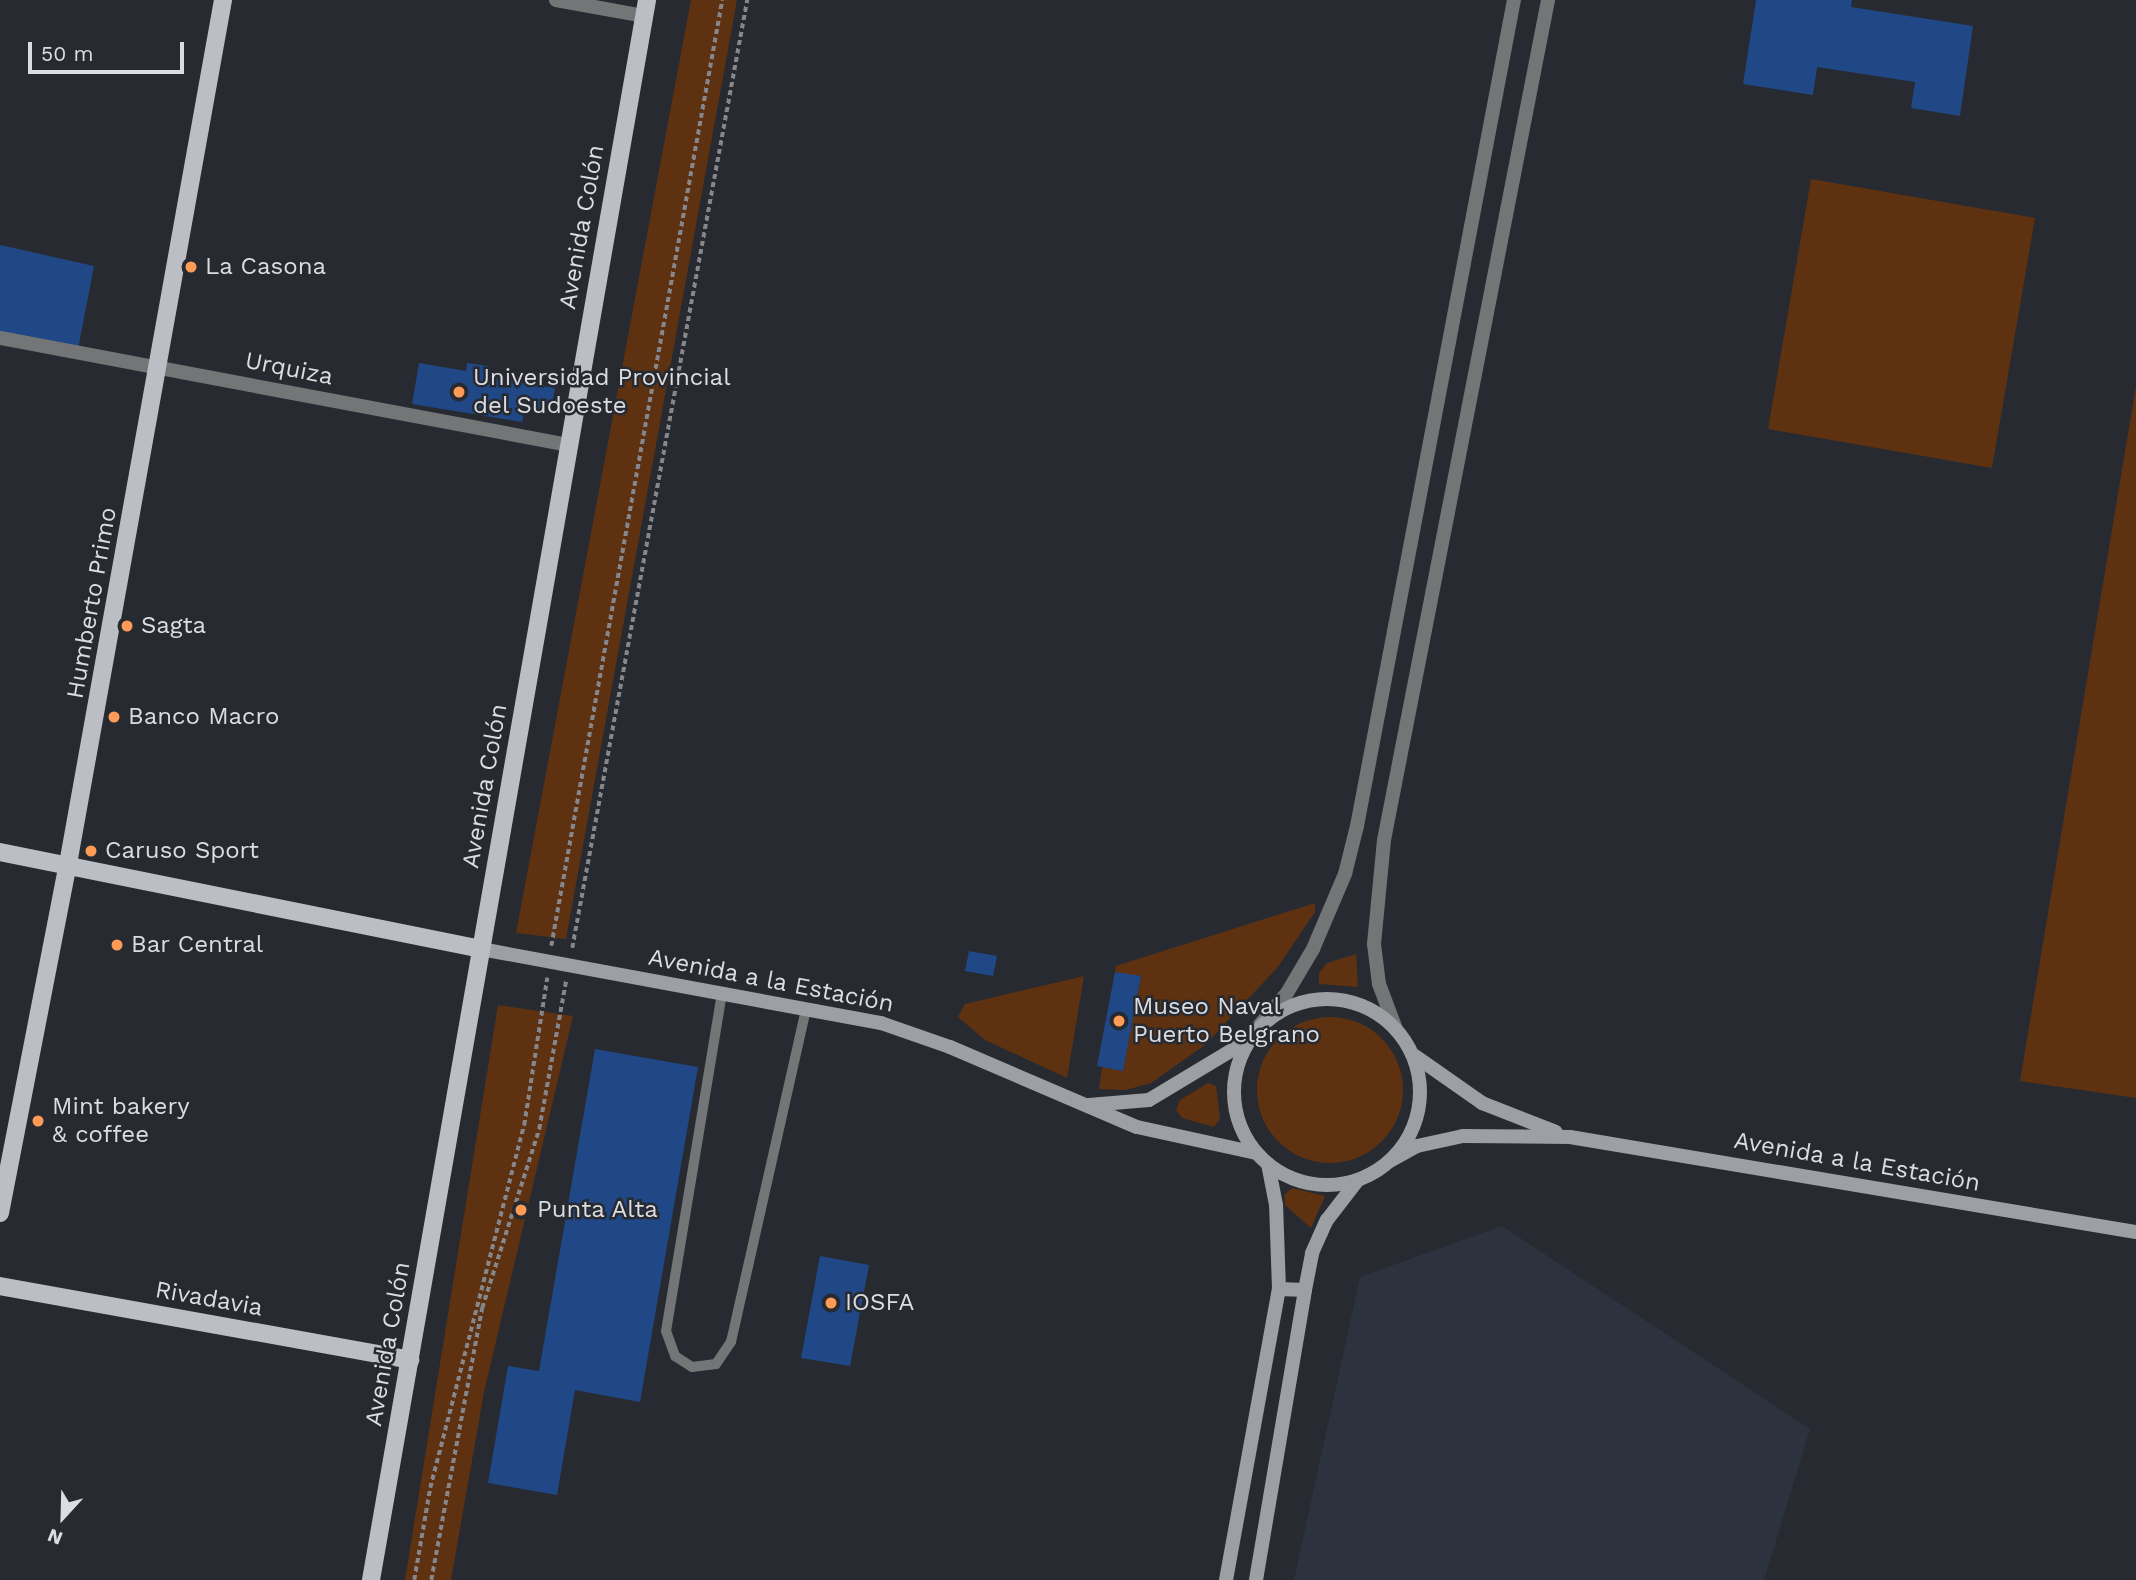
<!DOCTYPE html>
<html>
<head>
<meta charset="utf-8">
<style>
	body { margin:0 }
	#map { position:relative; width:2136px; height:1580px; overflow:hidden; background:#272a30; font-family:"Work Sans",sans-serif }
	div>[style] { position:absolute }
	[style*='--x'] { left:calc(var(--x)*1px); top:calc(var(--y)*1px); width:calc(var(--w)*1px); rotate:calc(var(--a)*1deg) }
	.built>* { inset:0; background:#2d333e }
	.green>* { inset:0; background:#5e3211 }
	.round { border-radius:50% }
	.building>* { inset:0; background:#204886 }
	.path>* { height:3.5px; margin-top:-1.75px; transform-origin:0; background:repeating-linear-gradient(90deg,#85878c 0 5px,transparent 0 8.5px) }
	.lane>* { height:10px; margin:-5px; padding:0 5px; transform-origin:5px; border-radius:5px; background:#737577 }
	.street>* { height:14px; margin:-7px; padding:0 7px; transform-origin:7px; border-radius:7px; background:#737577 }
	.secondary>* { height:14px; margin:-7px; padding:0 7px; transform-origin:7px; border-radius:7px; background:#9c9fa3 }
	.secondary>.ring { margin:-7px; padding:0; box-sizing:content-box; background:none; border:14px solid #9c9fa3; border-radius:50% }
	.primary>* { height:18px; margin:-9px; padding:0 9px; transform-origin:9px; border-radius:9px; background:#bbbfc5 }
	.dots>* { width:19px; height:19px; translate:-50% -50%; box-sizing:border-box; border:4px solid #272a30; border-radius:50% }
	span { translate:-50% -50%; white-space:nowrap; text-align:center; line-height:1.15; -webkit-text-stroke:5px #272a30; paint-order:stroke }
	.street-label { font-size:24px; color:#dbdde1 }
	.poi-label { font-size:24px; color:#dbdde1 }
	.left { translate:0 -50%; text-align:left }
	.north { position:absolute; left:28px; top:1482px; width:70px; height:70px; -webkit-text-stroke:5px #272a30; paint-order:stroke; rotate:202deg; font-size:19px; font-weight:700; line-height:28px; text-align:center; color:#dbdde1 }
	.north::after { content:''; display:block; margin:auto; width:24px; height:32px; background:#dbdde1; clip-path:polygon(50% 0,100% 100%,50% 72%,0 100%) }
	.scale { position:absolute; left:28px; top:42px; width:156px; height:32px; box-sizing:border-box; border:4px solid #dbdde1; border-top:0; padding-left:9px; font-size:21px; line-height:24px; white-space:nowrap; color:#dbdde1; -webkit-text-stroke:5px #272a30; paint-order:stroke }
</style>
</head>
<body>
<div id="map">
	<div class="built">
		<div style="clip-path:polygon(1502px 1226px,1810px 1429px,1764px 1580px,1294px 1580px,1360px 1277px)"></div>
	</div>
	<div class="green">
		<div style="clip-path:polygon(691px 0,737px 0,566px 939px,516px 933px)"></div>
		<div style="clip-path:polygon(1811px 179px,2035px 218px,1992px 468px,1768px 429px)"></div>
		<div style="clip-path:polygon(2136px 386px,2136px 1098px,2020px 1081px)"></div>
		<div style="clip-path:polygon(1315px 903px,1315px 912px,1277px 968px,1205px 1045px,1151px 1083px,1126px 1090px,1099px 1089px,1102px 1067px,1123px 1071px,1141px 977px,1115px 972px,1116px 966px)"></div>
		<div style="clip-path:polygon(1356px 954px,1358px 987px,1319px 984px,1319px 973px,1327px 963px)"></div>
		<div style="clip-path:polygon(1084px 976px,1067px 1078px,985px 1040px,958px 1017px,965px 1004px)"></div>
		<div style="clip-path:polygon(498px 1005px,573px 1016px,484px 1392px,451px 1580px,405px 1580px)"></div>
		<div class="round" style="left:1257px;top:1017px;width:146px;height:146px"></div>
		<div style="clip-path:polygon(1208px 1083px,1216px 1086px,1220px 1119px,1214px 1127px,1182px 1118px,1176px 1110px,1180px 1100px)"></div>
		<div style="clip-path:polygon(1292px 1188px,1325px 1196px,1311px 1228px,1285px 1205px,1284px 1195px)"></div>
	</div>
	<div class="building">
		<div style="clip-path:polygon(1756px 0,1852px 0,1851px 7px,1973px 26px,1960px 116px,1911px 108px,1915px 82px,1817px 67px,1813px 95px,1743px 84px)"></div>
		<div style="clip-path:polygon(0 245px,94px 266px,78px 349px,0 335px)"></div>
		<div style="clip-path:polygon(419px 363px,466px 371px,467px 363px,489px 366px,487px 377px,555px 388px,551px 411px,525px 407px,522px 422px,412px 404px)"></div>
		<div style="clip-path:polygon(969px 951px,997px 956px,993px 976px,965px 971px)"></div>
		<div style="clip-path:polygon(1115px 972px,1141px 976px,1123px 1071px,1097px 1066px)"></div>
		<div style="clip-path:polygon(595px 1049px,698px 1067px,640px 1402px,575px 1390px,557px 1495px,488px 1483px,508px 1366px,539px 1371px)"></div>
		<div style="clip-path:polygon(820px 1256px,869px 1265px,850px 1366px,801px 1358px)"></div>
	</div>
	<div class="path">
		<div style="--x:551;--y:946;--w:961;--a:-79.75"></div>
		<div style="--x:572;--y:948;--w:964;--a:-79.54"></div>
		<div style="--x:414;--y:1580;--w:93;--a:-80.1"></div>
		<div style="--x:430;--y:1488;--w:375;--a:-75.5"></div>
		<div style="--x:524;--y:1125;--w:149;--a:-81.1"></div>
		<div style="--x:431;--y:1580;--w:277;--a:-79.4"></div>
		<div style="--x:482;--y:1308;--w:188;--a:-72.3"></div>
		<div style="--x:539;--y:1129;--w:151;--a:-79.7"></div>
	</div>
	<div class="lane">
		<div style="--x:722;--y:993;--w:343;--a:99.4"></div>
		<div style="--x:666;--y:1331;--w:27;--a:70"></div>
		<div style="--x:675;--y:1356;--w:20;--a:33"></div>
		<div style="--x:692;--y:1367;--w:24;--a:-7"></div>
		<div style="--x:716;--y:1364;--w:27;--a:-56"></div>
		<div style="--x:731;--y:1342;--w:341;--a:-77.3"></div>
	</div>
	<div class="street">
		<div style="--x:556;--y:0;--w:89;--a:10.3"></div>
		<div style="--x:0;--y:338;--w:579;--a:10.65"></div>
		<div style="--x:1258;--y:1027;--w:45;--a:-49.5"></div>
		<div style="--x:1287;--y:993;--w:51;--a:-59.4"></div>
		<div style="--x:1313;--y:949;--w:82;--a:-66.9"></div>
		<div style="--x:1345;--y:874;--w:49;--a:-76"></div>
		<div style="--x:1357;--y:826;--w:841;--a:-79.24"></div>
		<div style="--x:1396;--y:1029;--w:48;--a:-110.7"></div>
		<div style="--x:1379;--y:984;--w:40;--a:-97.1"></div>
		<div style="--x:1374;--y:944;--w:104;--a:-84.5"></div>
		<div style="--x:1384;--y:840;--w:856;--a:-78.95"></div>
	</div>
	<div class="secondary">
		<div style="--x:481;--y:949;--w:407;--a:10.5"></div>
		<div style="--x:881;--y:1023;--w:73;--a:19.2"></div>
		<div style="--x:950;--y:1047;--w:203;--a:23.2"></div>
		<div style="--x:1137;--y:1127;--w:122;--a:12.3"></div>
		<div class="ring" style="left:1234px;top:999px;width:172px;height:172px"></div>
		<div style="--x:1415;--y:1056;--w:82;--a:35"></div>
		<div style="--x:1482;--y:1103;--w:79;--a:21.4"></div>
		<div style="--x:1089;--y:1105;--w:60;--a:-4.8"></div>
		<div style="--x:1149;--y:1100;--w:112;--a:-31.1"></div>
		<div style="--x:1390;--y:1161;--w:31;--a:-29"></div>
		<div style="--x:1417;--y:1146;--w:47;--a:-12.3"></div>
		<div style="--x:1463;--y:1136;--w:107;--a:0.5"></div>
		<div style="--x:1570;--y:1137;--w:574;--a:9.53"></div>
		<div style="--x:1279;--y:1289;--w:26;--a:2"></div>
		<div style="--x:1305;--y:1290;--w:38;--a:-79"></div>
		<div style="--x:1312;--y:1253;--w:36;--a:-66"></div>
		<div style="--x:1327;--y:1220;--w:49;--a:-52.4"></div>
		<div style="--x:1226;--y:1580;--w:296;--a:-79.7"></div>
		<div style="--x:1279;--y:1289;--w:84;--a:-92"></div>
		<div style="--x:1276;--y:1205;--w:42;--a:-101"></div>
		<div style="--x:1256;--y:1580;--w:294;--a:-80.4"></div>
	</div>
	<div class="primary">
		<div style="--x:0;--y:852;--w:491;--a:11.4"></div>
		<div style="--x:0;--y:1213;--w:356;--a:-79"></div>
		<div style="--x:68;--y:864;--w:878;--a:-79.83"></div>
		<div style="--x:0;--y:1286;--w:417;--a:10.2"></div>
		<div style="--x:371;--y:1580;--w:1604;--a:-80.09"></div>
	</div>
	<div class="dots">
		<div style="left:191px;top:267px;background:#fe9c57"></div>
		<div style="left:459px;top:392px;background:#fe9c57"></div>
		<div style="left:127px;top:626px;background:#fe9c57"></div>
		<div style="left:114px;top:717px;background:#fe9c57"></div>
		<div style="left:91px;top:851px;background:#fe9c57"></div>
		<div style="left:117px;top:945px;background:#fe9c57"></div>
		<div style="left:1119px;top:1021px;background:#fe9c57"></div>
		<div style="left:38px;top:1121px;background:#fe9c57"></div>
		<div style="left:521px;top:1210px;background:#fe9c57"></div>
		<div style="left:831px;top:1303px;background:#fe9c57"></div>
	</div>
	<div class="street-label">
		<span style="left:582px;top:227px;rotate:-80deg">Avenida Colón</span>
		<span style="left:289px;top:369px;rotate:11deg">Urquiza</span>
		<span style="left:92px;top:603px;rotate:-80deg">Humberto Primo</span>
		<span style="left:485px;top:786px;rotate:-80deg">Avenida Colón</span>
		<span style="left:771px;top:981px;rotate:11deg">Avenida a la Estación</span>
		<span style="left:1857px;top:1162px;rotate:10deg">Avenida a la Estación</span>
		<span style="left:209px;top:1299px;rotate:10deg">Rivadavia</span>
		<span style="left:388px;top:1344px;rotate:-80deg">Avenida Colón</span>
	</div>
	<div class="poi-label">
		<span class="left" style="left:205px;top:267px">La Casona</span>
		<span class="left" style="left:473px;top:392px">Universidad Provincial<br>del Sudoeste</span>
		<span class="left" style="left:141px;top:626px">Sagta</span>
		<span class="left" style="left:128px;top:717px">Banco Macro</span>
		<span class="left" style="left:105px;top:851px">Caruso Sport</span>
		<span class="left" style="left:131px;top:945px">Bar Central</span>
		<span class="left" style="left:1133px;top:1021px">Museo Naval<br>Puerto Belgrano</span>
		<span class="left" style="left:52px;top:1121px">Mint bakery<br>&amp; coffee</span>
		<span class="left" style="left:537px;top:1210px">Punta Alta</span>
		<span class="left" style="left:845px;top:1303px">IOSFA</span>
	</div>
	<div class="north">N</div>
	<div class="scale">50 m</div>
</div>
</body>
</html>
